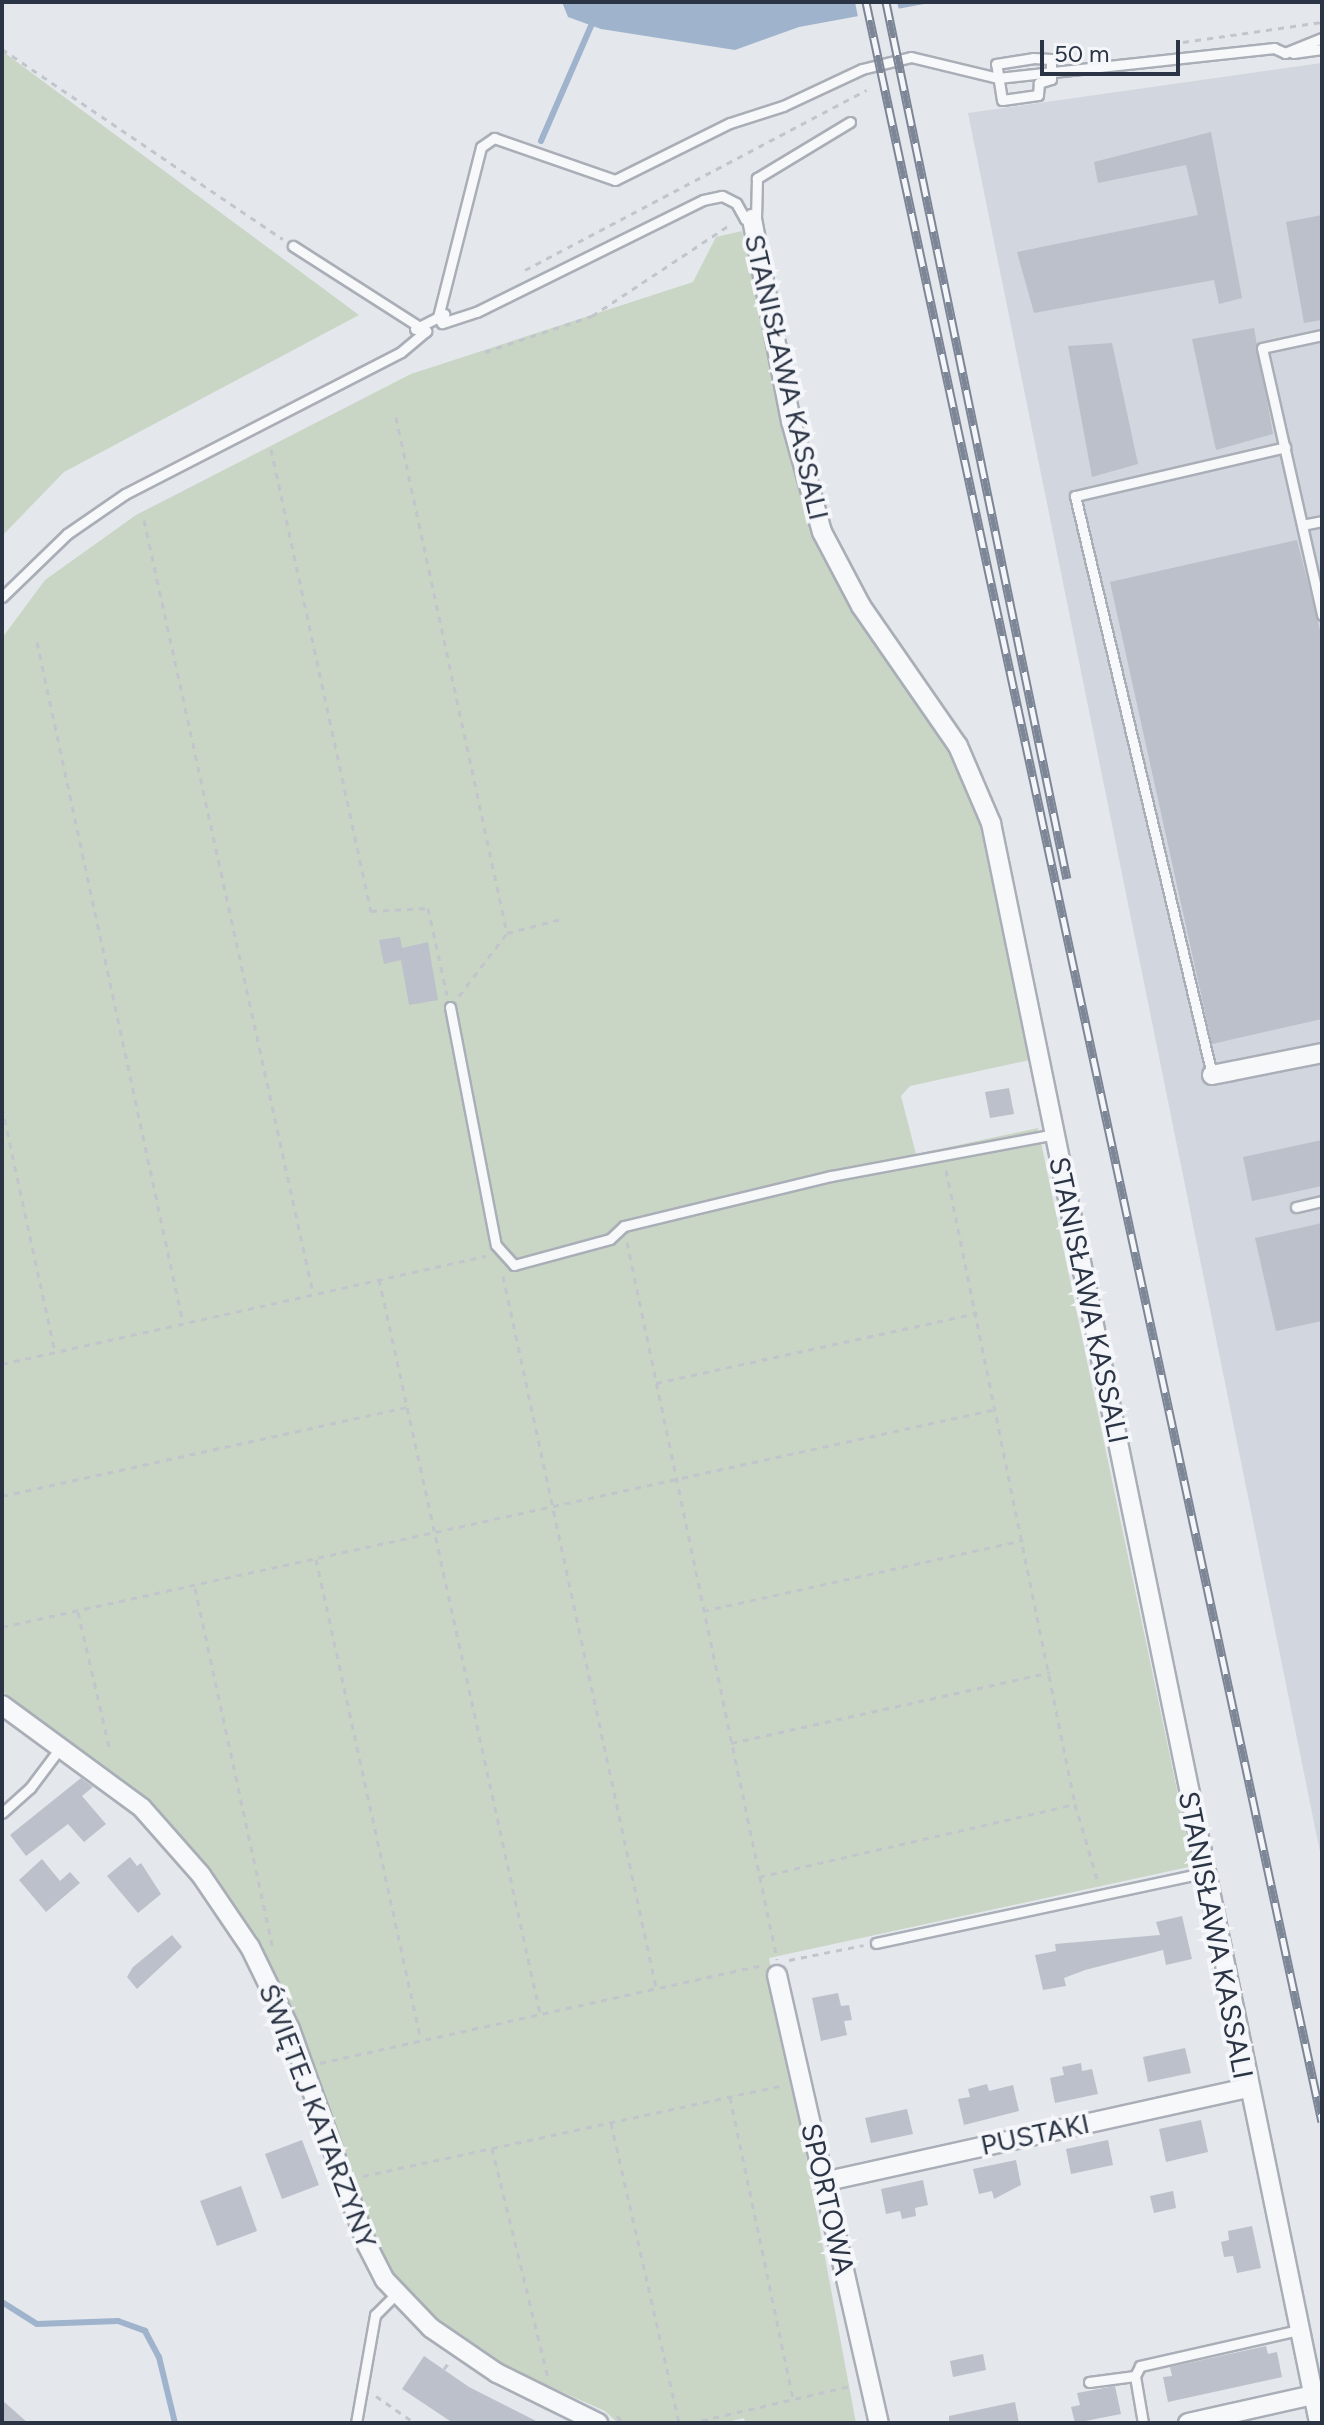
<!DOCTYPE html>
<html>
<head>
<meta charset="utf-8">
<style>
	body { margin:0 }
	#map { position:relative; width:1324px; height:2425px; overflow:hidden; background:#e4e7ec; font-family:Figtree,sans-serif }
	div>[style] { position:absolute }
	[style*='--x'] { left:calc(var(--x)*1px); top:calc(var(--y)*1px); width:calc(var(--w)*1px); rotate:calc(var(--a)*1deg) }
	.built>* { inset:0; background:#d2d6de }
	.green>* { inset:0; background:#c9d6c5 }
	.water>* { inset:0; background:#9fb4cc }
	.pier>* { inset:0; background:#e4e7ec }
	.stream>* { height:6px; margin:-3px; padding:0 3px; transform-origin:3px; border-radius:3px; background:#9fb4cc }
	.building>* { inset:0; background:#bbc0ca }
	.path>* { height:3px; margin-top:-1.5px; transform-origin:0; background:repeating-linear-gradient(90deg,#c2c5cb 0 6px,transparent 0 12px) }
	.roads { filter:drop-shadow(2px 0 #a9aeb7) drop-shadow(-2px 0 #a9aeb7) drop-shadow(0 2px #a9aeb7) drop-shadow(0 -2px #a9aeb7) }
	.lane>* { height:9px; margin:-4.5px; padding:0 4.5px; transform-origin:4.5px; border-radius:4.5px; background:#f7f8fa }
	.street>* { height:18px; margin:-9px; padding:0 9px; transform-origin:9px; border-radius:9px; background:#f7f8fa }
	.rail>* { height:9px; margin-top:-4.5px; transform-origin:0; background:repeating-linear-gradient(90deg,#f4f6f9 0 18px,#7d8696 0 36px); box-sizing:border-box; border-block:2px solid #7d8696 }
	span { translate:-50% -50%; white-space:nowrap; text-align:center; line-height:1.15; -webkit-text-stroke:8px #f4f6f9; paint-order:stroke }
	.street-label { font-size:28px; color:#2b3445 }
	.frame { position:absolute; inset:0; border:4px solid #2b3445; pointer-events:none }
	.scale { position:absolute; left:1040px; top:40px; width:140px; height:36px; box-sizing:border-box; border:4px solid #2b3445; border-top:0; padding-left:10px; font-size:24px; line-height:28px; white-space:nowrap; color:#2b3445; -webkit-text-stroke:6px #f4f6f9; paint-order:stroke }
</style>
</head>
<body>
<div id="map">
	<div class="built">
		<div style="clip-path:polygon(1322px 63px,1322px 1862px,968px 113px)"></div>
	</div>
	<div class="green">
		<div style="clip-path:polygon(2px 51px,359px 315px,64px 472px,2px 536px)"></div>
		<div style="clip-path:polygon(742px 231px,812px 525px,857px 612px,955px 753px,973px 789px,1030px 1060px,910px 1086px,901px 1096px,916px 1154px,1038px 1128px,1193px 1866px,769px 1958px,856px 2423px,745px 2423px,744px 2418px,723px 2423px,618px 2423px,605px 2411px,497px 2363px,427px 2315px,384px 2264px,294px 2020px,147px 1802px,2px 1691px,2px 638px,45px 580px,136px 515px,411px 374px,693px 282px,716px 237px)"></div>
	</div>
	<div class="water">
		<div style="clip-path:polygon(562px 2px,935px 2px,799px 27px,735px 50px,601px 29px,568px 17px)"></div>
	</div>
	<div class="pier">
		<div style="clip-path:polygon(855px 2px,897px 2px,900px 14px,859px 22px)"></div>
	</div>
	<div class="stream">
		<div style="--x:541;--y:141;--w:133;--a:-66.5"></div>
		<div style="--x:2;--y:2302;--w:41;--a:32.2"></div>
		<div style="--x:37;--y:2324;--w:81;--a:-2.1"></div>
		<div style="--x:118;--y:2321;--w:29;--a:20"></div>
		<div style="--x:145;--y:2331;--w:30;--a:62"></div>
		<div style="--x:159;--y:2357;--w:68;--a:76.4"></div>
	</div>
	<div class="building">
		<div style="clip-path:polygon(1211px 132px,1242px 298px,1219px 304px,1214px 280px,1034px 313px,1017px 252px,1198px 215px,1186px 165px,1098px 183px,1094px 162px)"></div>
		<div style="clip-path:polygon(1322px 215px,1322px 320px,1304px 323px,1286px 222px)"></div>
		<div style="clip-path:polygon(1254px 328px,1273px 434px,1216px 450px,1192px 339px)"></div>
		<div style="clip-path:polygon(1112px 343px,1138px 464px,1092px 477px,1068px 346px)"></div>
		<div style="clip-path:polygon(1297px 540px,1322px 638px,1322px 1019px,1212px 1044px,1110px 582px)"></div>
		<div style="clip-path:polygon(400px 937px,402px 948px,428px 942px,438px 1000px,409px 1005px,401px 960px,384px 964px,379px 940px)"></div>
		<div style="clip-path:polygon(1009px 1088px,1014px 1114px,990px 1118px,985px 1092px)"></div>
		<div style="clip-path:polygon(1322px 1140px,1322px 1186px,1252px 1201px,1243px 1157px)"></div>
		<div style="clip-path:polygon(1322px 1223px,1322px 1321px,1276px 1331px,1255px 1238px)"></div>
		<div style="clip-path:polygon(81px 1778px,93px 1787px,82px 1796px,106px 1824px,84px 1842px,68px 1824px,26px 1856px,10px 1835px)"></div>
		<div style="clip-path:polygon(130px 1857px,137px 1866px,141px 1863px,161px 1894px,138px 1913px,107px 1876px)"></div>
		<div style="clip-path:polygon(42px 1859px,60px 1881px,70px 1872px,80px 1883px,46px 1912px,19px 1880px)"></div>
		<div style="clip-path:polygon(1182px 1916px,1192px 1959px,1166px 1965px,1163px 1950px,1085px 1970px,1064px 1978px,1066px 1986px,1043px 1990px,1035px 1955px,1056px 1951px,1055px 1944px,1160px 1935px,1156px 1922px)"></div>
		<div style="clip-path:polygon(172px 1935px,182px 1947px,137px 1989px,127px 1977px,133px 1967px)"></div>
		<div style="clip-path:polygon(838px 1993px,841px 2006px,849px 2005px,852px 2020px,844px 2021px,847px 2035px,821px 2041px,812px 1998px)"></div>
		<div style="clip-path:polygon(1185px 2048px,1191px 2073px,1148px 2082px,1143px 2057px)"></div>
		<div style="clip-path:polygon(1081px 2063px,1082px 2071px,1092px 2069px,1098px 2094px,1055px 2103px,1050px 2078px,1064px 2075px,1062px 2067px)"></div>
		<div style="clip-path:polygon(987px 2084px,989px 2091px,1013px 2085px,1019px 2111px,964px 2125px,958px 2099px,970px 2097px,968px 2089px)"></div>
		<div style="clip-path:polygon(907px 2109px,913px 2134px,871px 2143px,865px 2118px)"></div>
		<div style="clip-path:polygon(1201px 2120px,1208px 2152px,1166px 2162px,1159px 2129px)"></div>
		<div style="clip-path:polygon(302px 2140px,319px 2185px,282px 2199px,265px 2154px)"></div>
		<div style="clip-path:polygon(1108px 2140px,1113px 2165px,1071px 2174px,1066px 2149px)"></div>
		<div style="clip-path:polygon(1016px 2160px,1021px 2185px,994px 2199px,992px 2191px,979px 2194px,973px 2169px)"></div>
		<div style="clip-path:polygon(923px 2180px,928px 2205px,915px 2208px,916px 2216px,902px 2219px,900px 2211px,886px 2214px,881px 2189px)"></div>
		<div style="clip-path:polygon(241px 2186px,257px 2231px,217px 2246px,200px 2201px)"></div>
		<div style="clip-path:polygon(1173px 2191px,1176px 2208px,1154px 2213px,1150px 2196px)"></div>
		<div style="clip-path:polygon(1252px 2226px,1261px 2268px,1237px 2273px,1233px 2256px,1224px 2257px,1221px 2242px,1229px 2240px,1228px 2231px)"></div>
		<div style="clip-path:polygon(1266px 2346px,1268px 2354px,1277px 2352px,1282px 2377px,1168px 2402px,1163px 2377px,1172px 2376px,1170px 2367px)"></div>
		<div style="clip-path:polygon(983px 2354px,986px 2370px,953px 2377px,950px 2361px)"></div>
		<div style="clip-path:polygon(424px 2356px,469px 2387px,540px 2423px,453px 2423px,402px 2389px)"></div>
		<div style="clip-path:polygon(1115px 2386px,1121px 2414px,1075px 2423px,1071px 2407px,1080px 2405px,1077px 2393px)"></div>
		<div style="clip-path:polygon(2px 2400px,28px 2423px,2px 2423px)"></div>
		<div style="clip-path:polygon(1015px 2402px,1019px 2423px,949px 2423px,949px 2416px)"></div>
	</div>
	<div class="path">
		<div style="--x:1183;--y:42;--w:140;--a:-8.2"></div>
		<div style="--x:2;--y:49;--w:339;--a:34.1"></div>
		<div style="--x:525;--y:270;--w:386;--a:-27.8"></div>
		<div style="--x:485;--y:352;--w:113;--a:-18.6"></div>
		<div style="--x:592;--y:316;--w:167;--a:-33.5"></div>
		<div style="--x:396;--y:417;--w:528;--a:77.86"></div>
		<div style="--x:507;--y:933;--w:60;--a:-14.5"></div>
		<div style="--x:271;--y:449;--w:473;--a:77.8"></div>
		<div style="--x:371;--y:911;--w:57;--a:-3"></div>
		<div style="--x:428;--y:908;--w:89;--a:77.7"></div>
		<div style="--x:144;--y:520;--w:791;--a:77.67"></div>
		<div style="--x:37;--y:642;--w:696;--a:77.9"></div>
		<div style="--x:459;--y:996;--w:79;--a:-52.7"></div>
		<div style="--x:2;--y:1107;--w:251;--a:77.8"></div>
		<div style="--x:946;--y:1170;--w:647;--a:78.5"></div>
		<div style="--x:1075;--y:1804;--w:81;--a:73.6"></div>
		<div style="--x:627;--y:1242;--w:733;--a:78.18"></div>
		<div style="--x:503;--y:1276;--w:727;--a:77.86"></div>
		<div style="--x:379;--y:1279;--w:751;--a:77.63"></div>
		<div style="--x:2;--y:1364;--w:496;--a:-12.6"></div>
		<div style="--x:656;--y:1383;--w:329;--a:-12.3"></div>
		<div style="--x:2;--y:1496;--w:415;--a:-12.4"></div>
		<div style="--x:316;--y:1559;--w:492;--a:77.7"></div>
		<div style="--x:195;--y:1588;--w:372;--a:77.8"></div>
		<div style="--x:703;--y:1611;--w:328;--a:-12.5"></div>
		<div style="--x:78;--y:1612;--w:143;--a:77"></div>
		<div style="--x:2;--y:1627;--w:1018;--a:-12.37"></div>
		<div style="--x:731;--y:1743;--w:327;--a:-12.5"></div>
		<div style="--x:759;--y:1877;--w:324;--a:-13"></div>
		<div style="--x:789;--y:1960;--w:76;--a:-11.3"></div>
		<div style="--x:320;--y:2063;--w:453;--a:-12.5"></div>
		<div style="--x:730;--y:2097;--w:309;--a:78.2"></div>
		<div style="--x:611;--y:2123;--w:308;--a:77.2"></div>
		<div style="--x:492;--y:2148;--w:237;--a:76.3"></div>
		<div style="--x:363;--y:2176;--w:432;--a:-12.2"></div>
		<div style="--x:444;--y:2369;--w:9;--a:-54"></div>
		<div style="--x:376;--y:2396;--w:47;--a:34.7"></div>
		<div style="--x:617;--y:2416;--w:10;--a:45"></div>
		<div style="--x:690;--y:2423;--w:164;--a:-13"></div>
	</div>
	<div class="roads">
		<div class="lane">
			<div style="--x:1293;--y:53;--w:29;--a:-8"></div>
			<div style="--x:1033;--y:58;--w:18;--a:3"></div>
			<div style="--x:1051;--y:59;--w:20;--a:90"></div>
			<div style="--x:1051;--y:79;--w:13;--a:162"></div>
			<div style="--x:1039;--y:83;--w:12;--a:95"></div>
			<div style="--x:1038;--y:95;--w:36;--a:172"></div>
			<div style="--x:1002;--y:100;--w:36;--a:-99"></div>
			<div style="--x:996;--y:64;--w:37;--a:-9"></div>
			<div style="--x:850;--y:122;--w:109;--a:148.9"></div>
			<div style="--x:757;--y:178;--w:40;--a:91.4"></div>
			<div style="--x:756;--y:218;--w:11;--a:175"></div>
			<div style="--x:745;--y:219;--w:18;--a:-119"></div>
			<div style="--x:736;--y:203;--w:16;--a:-153"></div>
			<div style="--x:722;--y:196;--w:19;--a:168"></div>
			<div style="--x:703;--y:200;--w:253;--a:153.7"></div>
			<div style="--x:476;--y:312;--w:36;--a:162"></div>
			<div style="--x:442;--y:323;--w:7;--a:-124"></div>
			<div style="--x:438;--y:317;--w:175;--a:-75.8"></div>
			<div style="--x:481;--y:147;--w:16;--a:-35"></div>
			<div style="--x:494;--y:138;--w:128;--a:19.1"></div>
			<div style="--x:615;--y:180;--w:128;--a:-26.4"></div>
			<div style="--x:730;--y:123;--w:56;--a:-17.8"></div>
			<div style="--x:783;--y:106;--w:87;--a:-25.1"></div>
			<div style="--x:862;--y:69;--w:50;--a:-13.8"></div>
			<div style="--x:911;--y:57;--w:89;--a:13.6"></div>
			<div style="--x:998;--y:78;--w:278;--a:-6.2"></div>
			<div style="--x:1274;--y:48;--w:12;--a:24"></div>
			<div style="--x:1285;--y:53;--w:40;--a:-22"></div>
			<div style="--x:415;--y:329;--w:33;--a:-27"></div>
			<div style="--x:1322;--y:335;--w:61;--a:167.8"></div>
			<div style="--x:1262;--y:348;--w:274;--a:77.3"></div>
			<div style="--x:1302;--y:525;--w:20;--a:-11"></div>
			<div style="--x:2;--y:597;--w:91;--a:-44.1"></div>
			<div style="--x:67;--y:534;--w:70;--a:-34.6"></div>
			<div style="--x:125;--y:494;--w:310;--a:-27.2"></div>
			<div style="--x:401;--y:352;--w:33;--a:-40"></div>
			<div style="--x:426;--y:331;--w:158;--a:-147.4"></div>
			<div style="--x:450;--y:1007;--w:242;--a:79.1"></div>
			<div style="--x:496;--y:1245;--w:27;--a:48"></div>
			<div style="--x:514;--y:1265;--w:99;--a:-15.2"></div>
			<div style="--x:610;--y:1239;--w:19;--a:-43"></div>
			<div style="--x:624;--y:1226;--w:213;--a:-13.6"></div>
			<div style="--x:831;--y:1176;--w:228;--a:-10.6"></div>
			<div style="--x:1212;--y:1075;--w:595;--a:-103.31"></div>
			<div style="--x:1075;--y:496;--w:216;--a:-13.1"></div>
			<div style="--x:1296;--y:1207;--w:27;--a:-13"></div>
			<div style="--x:2;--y:1813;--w:38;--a:-42"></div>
			<div style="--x:30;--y:1788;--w:50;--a:-53.1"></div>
			<div style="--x:876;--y:1943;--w:334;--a:-12.1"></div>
			<div style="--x:1089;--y:2382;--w:46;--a:-7.4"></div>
			<div style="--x:356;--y:2423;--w:110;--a:-80"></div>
			<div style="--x:375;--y:2315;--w:31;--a:-45"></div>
			<div style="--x:1143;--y:2423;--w:48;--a:-99.7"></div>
			<div style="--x:1135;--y:2376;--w:11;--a:-63"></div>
			<div style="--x:1140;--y:2366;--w:162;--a:-12.8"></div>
		</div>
		<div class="street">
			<div style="--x:752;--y:219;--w:206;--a:79.1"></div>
			<div style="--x:791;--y:421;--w:115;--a:74.4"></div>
			<div style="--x:822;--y:532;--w:84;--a:62.2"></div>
			<div style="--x:861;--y:606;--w:170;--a:55.3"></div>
			<div style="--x:958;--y:746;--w:84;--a:66.8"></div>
			<div style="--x:991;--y:823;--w:1633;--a:78.41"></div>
			<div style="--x:1212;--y:1075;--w:112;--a:-11.3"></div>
			<div style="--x:2;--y:1705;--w:174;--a:36.3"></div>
			<div style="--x:142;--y:1808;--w:89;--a:48.6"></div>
			<div style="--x:201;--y:1875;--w:87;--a:55.8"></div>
			<div style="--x:250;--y:1947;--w:91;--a:64"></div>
			<div style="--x:290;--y:2029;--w:229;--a:70.4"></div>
			<div style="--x:367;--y:2245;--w:39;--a:63"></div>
			<div style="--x:385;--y:2280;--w:66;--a:46.2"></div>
			<div style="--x:431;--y:2328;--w:80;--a:34.3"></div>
			<div style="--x:497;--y:2373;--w:113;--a:26.3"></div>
			<div style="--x:777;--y:1975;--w:459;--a:77.2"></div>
			<div style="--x:823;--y:2182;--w:434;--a:-12.5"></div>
			<div style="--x:1188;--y:2423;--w:128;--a:-12.6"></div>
		</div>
	</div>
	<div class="rail">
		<div style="--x:866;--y:2;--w:2168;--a:77.86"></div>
		<div style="--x:886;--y:2;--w:895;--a:78.34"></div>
	</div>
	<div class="street-label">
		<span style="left:787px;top:377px;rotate:77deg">STANISŁAWA KASSALI</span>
		<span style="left:1089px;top:1300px;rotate:78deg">STANISŁAWA KASSALI</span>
		<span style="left:1216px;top:1935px;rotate:79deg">STANISŁAWA KASSALI</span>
		<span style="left:318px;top:2116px;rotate:69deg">ŚWIĘTEJ KATARZYNY</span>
		<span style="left:1035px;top:2134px;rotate:-12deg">PUSTAKI</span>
		<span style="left:828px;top:2199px;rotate:77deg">SPORTOWA</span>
	</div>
	<div class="frame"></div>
	<div class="scale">50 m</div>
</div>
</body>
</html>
